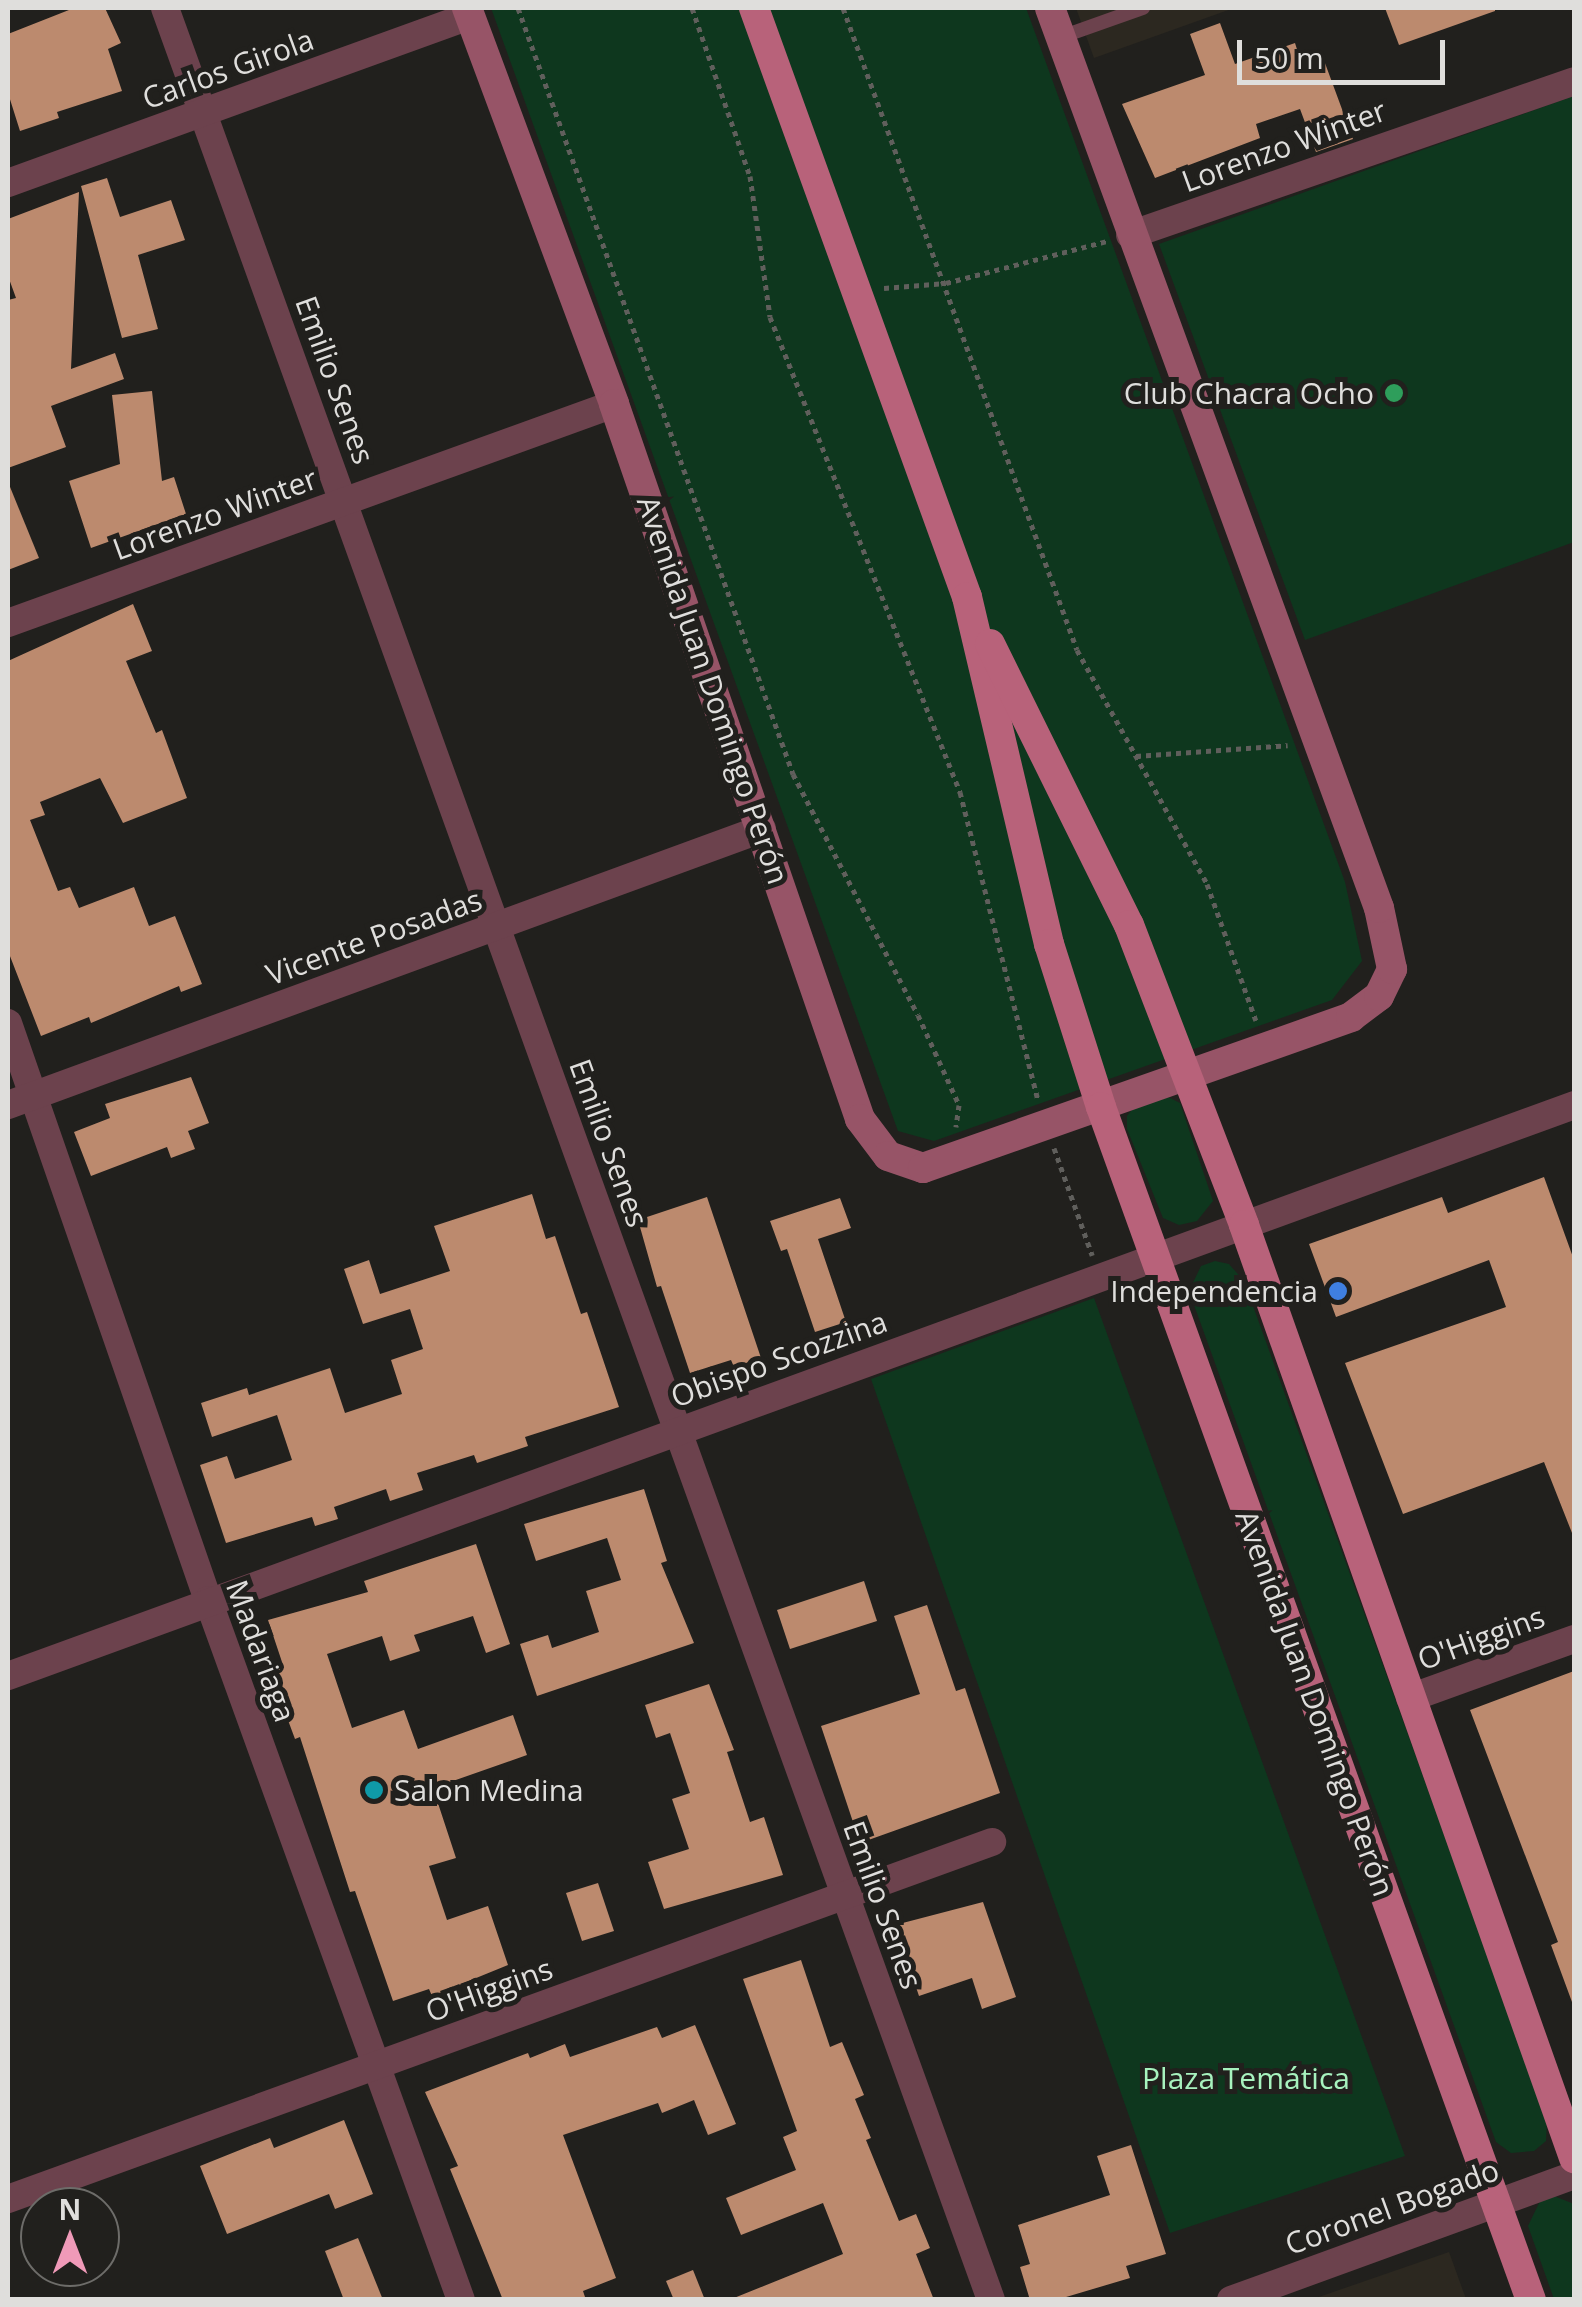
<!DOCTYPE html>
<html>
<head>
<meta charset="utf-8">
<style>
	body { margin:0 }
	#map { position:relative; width:1582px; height:2307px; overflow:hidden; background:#21201d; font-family:"Open Sans",sans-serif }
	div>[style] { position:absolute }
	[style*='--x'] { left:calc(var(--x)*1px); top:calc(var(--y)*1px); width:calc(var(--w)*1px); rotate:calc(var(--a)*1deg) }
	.built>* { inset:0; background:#2c2820 }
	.green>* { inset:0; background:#0e371e }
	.building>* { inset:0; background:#bc8a6e }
	.path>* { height:5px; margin-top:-2.5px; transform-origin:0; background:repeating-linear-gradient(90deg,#605f5c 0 5px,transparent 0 10px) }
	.service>* { height:14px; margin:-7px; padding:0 7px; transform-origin:7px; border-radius:7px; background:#6c424d }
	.minor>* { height:28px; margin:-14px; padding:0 14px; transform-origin:14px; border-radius:14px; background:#6c424d }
	.secondary>* { height:30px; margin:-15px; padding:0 15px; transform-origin:15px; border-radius:15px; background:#975467 }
	.primary>* { height:30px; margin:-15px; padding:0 15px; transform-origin:15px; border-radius:15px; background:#b8627a }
	.dots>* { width:28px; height:28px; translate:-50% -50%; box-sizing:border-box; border:5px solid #21201d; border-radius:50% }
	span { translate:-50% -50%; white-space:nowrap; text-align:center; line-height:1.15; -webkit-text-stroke:10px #21201d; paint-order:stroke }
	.street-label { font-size:30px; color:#dfdedc }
	.poi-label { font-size:30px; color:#dfdedc }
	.right { translate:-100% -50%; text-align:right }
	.left { translate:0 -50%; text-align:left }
	.park-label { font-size:30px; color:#a7f2be }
	.frame { position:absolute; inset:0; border:10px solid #dfdedc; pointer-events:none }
	.north { position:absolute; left:20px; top:2187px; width:100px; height:100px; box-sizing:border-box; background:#21201d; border:2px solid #6d6c69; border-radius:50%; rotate:0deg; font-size:28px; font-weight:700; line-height:40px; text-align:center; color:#dfdedc }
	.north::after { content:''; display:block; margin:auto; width:35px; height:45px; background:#ef9ab8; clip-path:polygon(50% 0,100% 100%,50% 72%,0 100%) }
	.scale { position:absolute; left:1237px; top:40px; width:208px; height:45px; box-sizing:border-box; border:5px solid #dfdedc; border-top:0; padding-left:12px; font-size:30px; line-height:35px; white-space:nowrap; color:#dfdedc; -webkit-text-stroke:8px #21201d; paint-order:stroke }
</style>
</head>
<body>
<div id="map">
	<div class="built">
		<div style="clip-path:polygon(1076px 8px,1234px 8px,1094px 58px)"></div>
		<div style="clip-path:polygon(1449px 2252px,1466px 2299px,1313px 2299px)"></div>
	</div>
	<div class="green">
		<div style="clip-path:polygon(491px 8px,1026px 8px,1345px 882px,1362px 961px,1332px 1000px,934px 1141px,898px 1131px)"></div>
		<div style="clip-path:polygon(1574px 96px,1574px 542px,1305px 640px,1159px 244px)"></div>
		<div style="clip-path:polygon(1166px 1096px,1180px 1103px,1213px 1201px,1197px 1221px,1179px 1225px,1163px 1218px,1127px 1129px,1127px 1116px,1134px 1107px)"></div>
		<div style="clip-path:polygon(1215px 1261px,1229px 1264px,1244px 1281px,1547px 2119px,1546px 2141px,1534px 2151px,1511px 2153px,1496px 2142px,1189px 1291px,1201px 1266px)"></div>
		<div style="clip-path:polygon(1094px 1298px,1405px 2156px,1170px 2233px,871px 1379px)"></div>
		<div style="clip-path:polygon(1554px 2196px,1574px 2204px,1574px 2299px,1554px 2299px,1528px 2226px,1540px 2201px)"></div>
	</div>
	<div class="building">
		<div style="clip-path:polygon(74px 8px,105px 8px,121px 43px,108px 49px,122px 91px,57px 112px,59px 118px,20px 131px,8px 93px,8px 34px)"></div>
		<div style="clip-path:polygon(1385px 8px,1495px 8px,1495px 11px,1399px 45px)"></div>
		<div style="clip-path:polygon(1220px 23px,1235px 64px,1295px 43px,1301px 62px,1322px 55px,1353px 139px,1316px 152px,1300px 109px,1256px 124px,1260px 138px,1155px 178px,1122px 104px,1205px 75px,1190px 34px)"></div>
		<div style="clip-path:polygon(107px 178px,120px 217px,171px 200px,185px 240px,138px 255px,158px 329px,122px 338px,81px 186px)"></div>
		<div style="clip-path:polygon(79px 192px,71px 369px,115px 353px,124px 379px,51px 406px,66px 447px,8px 468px,8px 300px,16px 298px,8px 276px,8px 219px)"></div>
		<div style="clip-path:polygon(152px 391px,162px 481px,174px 477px,186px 514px,91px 548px,69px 481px,120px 464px,112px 395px)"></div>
		<div style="clip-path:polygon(8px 482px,39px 558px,8px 570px)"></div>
		<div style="clip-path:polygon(133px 604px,152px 651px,126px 661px,156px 733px,162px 730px,187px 798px,123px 823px,100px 778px,40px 802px,45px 815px,30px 820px,58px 891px,70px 887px,79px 908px,134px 887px,149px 926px,175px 916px,202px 984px,181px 992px,179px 986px,91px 1023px,89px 1017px,41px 1036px,8px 951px,8px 661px)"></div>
		<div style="clip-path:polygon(191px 1077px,209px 1123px,188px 1131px,195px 1149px,171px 1158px,167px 1147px,91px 1176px,74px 1132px,110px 1118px,105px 1104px)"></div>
		<div style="clip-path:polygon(1544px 1177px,1574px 1260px,1574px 1538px,1544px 1462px,1403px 1514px,1345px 1363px,1506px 1307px,1489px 1260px,1336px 1317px,1309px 1244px,1442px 1197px,1448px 1213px)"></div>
		<div style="clip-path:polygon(532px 1194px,546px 1239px,555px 1236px,581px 1314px,587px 1312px,619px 1407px,525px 1437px,528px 1446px,477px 1463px,474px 1455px,417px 1473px,423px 1490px,390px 1501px,386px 1489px,334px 1507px,338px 1519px,315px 1526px,312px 1517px,226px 1543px,200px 1465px,227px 1456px,235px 1479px,292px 1460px,277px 1415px,212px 1437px,201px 1403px,247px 1388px,249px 1395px,330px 1368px,345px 1413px,402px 1394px,391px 1360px,423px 1349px,410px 1309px,363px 1324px,344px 1269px,369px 1260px,380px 1294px,450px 1271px,434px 1226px)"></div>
		<div style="clip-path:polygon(707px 1197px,761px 1358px,734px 1367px,731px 1360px,690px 1373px,661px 1286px,657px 1287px,638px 1220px)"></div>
		<div style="clip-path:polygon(840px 1198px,851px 1228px,818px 1239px,846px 1322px,815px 1332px,787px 1249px,781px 1251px,770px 1221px)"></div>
		<div style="clip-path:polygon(644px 1489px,667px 1561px,661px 1563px,694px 1643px,537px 1696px,520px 1644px,548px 1635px,552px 1648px,599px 1632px,586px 1591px,621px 1580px,607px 1538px,536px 1561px,524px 1524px)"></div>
		<div style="clip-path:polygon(476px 1544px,510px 1644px,486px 1653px,473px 1616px,414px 1635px,420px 1651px,390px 1661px,382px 1636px,327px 1654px,352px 1728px,404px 1710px,418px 1749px,513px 1715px,527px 1755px,433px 1788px,456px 1858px,429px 1866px,447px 1920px,488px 1906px,508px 1965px,432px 1996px,429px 1989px,393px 2001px,355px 1891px,350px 1892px,300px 1737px,295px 1739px,279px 1696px,271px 1672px,284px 1668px,268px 1620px,368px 1592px,364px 1581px)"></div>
		<div style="clip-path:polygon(864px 1581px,877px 1621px,790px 1649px,777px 1610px)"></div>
		<div style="clip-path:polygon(927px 1605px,956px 1691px,965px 1688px,1000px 1793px,860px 1843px,821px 1726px,920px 1694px,894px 1616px)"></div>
		<div style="clip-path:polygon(1574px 1671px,1574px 2002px,1572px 2002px,1551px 1945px,1558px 1942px,1470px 1710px)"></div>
		<div style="clip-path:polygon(709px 1684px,734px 1750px,727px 1752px,750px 1822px,764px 1817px,783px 1875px,664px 1909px,648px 1862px,689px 1849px,672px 1799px,690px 1793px,670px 1733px,656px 1738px,645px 1705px)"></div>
		<div style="clip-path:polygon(598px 1883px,614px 1931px,582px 1941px,566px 1893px)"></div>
		<div style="clip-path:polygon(983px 1902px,1016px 1997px,982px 2009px,972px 1978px,919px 1996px,895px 1925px)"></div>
		<div style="clip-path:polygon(801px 1960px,830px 2047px,842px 2042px,864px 2095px,855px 2099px,871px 2138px,866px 2140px,899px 2221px,916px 2214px,930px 2248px,916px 2254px,934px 2300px,729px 2300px,843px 2254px,823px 2203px,741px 2235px,726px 2198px,796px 2170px,783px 2137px,797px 2131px,743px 1979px)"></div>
		<div style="clip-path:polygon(695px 2025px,736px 2124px,708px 2135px,694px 2100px,662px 2113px,658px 2103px,563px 2135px,616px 2278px,583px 2291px,586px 2300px,503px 2300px,450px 2169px,458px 2166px,425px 2092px,528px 2053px,530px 2058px,565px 2044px,570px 2057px,657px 2027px,662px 2038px)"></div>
		<div style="clip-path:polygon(344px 2120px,373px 2194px,335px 2209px,329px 2194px,227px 2234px,200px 2166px,270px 2138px,274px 2148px)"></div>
		<div style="clip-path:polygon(1131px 2145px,1166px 2254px,1126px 2266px,1130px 2278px,1056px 2300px,1030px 2300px,1020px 2267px,1030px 2264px,1018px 2225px,1110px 2195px,1097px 2156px)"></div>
		<div style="clip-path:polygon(358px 2238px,383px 2300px,344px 2300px,325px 2251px)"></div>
		<div style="clip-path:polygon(693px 2270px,705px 2300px,674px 2300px,666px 2281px)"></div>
	</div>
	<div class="path">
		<div style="--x:518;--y:8;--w:814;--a:70.25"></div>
		<div style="--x:793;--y:774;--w:271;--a:62.6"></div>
		<div style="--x:918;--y:1015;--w:99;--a:65.5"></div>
		<div style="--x:959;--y:1105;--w:22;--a:98"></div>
		<div style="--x:692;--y:8;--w:178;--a:71"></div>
		<div style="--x:750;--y:176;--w:142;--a:81.9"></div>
		<div style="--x:770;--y:317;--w:512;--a:68.2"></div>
		<div style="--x:960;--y:792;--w:318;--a:75.8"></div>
		<div style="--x:843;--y:8;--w:683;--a:69.97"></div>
		<div style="--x:1077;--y:650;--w:268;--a:60.9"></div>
		<div style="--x:1207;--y:884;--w:145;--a:70.3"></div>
		<div style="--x:884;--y:288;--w:62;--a:-4.6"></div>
		<div style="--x:946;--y:283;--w:166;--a:-14.6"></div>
		<div style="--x:1136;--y:756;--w:152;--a:-4.1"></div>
		<div style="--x:1054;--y:1148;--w:114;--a:70.4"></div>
	</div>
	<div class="service">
		<div style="--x:1061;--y:37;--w:87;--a:-19.5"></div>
	</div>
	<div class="minor">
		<div style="--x:165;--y:8;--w:2436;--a:70.18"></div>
		<div style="--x:8;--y:183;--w:491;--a:-19.9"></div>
		<div style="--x:1130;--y:235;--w:470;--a:-19.1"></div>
		<div style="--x:8;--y:623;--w:644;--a:-19.87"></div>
		<div style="--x:8;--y:1023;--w:611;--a:70.88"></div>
		<div style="--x:208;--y:1600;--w:744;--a:70.13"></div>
		<div style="--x:8;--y:1105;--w:803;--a:-20.11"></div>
		<div style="--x:8;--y:1676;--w:1667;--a:-20.03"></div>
		<div style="--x:1410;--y:1698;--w:174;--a:-19.8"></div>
		<div style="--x:8;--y:2199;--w:1047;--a:-19.94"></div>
		<div style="--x:1231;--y:2300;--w:365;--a:-20"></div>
	</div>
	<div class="secondary">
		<div style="--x:467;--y:8;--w:422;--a:69.6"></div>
		<div style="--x:614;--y:404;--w:756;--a:71.01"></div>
		<div style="--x:860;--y:1119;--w:46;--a:52.9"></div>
		<div style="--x:888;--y:1156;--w:37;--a:19"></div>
		<div style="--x:923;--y:1168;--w:454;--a:-19.4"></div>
		<div style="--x:1351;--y:1017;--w:35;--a:-37"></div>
		<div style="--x:1379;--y:996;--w:30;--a:-64"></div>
		<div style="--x:1392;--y:969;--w:62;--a:-102"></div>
		<div style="--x:1379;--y:908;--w:958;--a:-110.08"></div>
	</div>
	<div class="primary">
		<div style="--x:754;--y:8;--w:626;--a:70.12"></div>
		<div style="--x:967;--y:597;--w:357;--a:76.7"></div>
		<div style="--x:1049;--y:944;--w:171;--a:72.3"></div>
		<div style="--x:1101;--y:1107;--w:1268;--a:70.18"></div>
		<div style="--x:990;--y:644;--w:313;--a:63.7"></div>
		<div style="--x:1129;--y:925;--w:321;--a:69"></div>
		<div style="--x:1244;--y:1225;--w:990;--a:70.52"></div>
	</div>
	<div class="dots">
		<div style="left:1394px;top:393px;background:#2e9e5b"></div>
		<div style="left:1338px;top:1291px;background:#3f7fe0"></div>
		<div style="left:374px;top:1790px;background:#0f9aa8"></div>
	</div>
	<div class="street-label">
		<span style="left:228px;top:69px;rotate:-20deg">Carlos Girola</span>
		<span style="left:1284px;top:146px;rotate:-20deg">Lorenzo Winter</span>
		<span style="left:335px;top:380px;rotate:70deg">Emilio Senes</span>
		<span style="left:215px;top:514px;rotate:-20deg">Lorenzo Winter</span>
		<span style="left:713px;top:690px;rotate:71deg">Avenida Juan Domingo Perón</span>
		<span style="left:374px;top:937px;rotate:-20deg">Vicente Posadas</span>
		<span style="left:609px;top:1143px;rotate:70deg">Emilio Senes</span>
		<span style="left:779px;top:1359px;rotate:-20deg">Obispo Scozzina</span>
		<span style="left:1481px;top:1638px;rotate:-20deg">O'Higgins</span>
		<span style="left:261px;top:1651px;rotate:70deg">Madariaga</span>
		<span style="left:1315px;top:1703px;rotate:70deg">Avenida Juan Domingo Perón</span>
		<span style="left:883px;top:1905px;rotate:70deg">Emilio Senes</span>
		<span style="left:489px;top:1990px;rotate:-20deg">O'Higgins</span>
		<span style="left:1392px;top:2207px;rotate:-20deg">Coronel Bogado</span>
	</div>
	<div class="poi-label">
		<span class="right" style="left:1374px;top:393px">Club Chacra Ocho</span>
		<span class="right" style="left:1318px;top:1291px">Independencia</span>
		<span class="left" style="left:394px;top:1790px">Salon Medina</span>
	</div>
	<div class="park-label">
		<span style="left:1246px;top:2078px">Plaza Temática</span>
	</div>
	<div class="frame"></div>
	<div class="north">N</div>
	<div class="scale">50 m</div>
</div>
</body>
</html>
